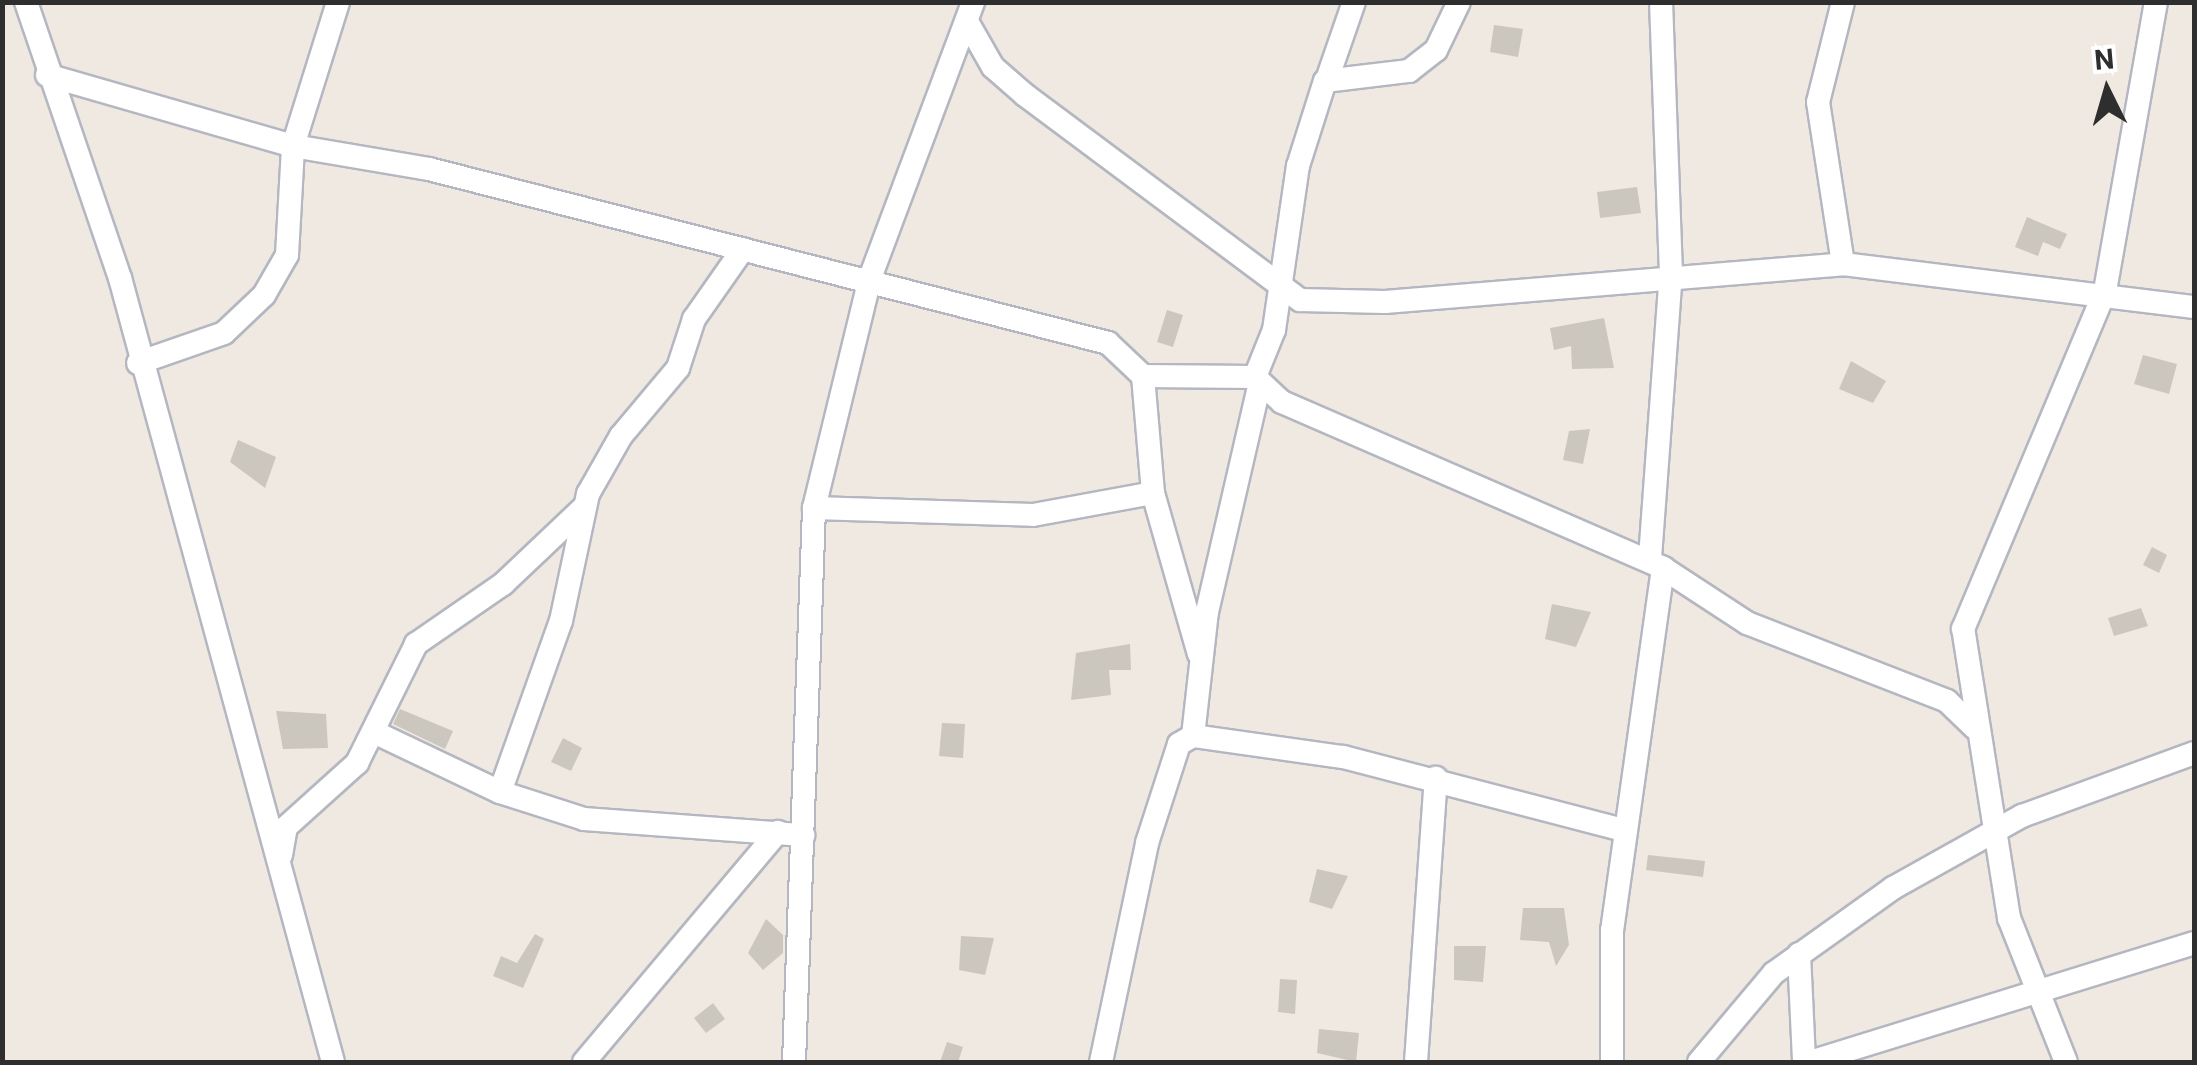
<!DOCTYPE html>
<html>
<head>
<meta charset="utf-8">
<style>
	body { margin:0 }
	#map { position:relative; width:2197px; height:1065px; overflow:hidden; background:#efe9e1; font-family:Roboto,sans-serif }
	div>[style] { position:absolute }
	[style*='--x'] { left:calc(var(--x)*1px); top:calc(var(--y)*1px); width:calc(var(--w)*1px); rotate:calc(var(--a)*1deg) }
	.building>* { inset:0; background:#cbc7bf }
	.roads { filter:drop-shadow(2px 0 #b4b7c1) drop-shadow(-2px 0 #b4b7c1) drop-shadow(0 2px #b4b7c1) drop-shadow(0 -2px #b4b7c1) }
	.minor>* { height:22px; margin:-11px; padding:0 11px; transform-origin:11px; border-radius:11px; background:#fff }
	span { translate:-50% -50%; white-space:nowrap; text-align:center; line-height:1.15; -webkit-text-stroke:10px #fff; paint-order:stroke }
	.frame { position:absolute; inset:0; border:5px solid #2e2e2e; pointer-events:none }
	.north { position:absolute; left:2057px; top:40px; width:100px; height:100px; -webkit-text-stroke:8px #fff; paint-order:stroke; rotate:355deg; font-size:28px; font-weight:700; line-height:40px; text-align:center; color:#2e2e2e }
	.north::after { content:''; display:block; margin:auto; width:35px; height:45px; background:#2e2e2e; clip-path:polygon(50% 0,100% 100%,50% 72%,0 100%) }
</style>
</head>
<body>
<div id="map">
	<div class="building">
		<div style="clip-path:polygon(1494px 25px,1523px 29px,1518px 57px,1490px 52px)"></div>
		<div style="clip-path:polygon(1637px 187px,1641px 213px,1600px 218px,1597px 192px)"></div>
		<div style="clip-path:polygon(2027px 217px,2067px 234px,2060px 249px,2043px 242px,2038px 256px,2015px 247px)"></div>
		<div style="clip-path:polygon(1167px 310px,1183px 315px,1173px 347px,1157px 342px)"></div>
		<div style="clip-path:polygon(1604px 318px,1614px 368px,1572px 369px,1571px 346px,1554px 350px,1550px 328px)"></div>
		<div style="clip-path:polygon(2143px 355px,2177px 364px,2169px 394px,2134px 384px)"></div>
		<div style="clip-path:polygon(1851px 361px,1886px 381px,1873px 403px,1839px 389px)"></div>
		<div style="clip-path:polygon(1590px 429px,1583px 464px,1563px 460px,1569px 431px)"></div>
		<div style="clip-path:polygon(238px 440px,276px 457px,265px 488px,230px 462px)"></div>
		<div style="clip-path:polygon(2152px 547px,2167px 555px,2159px 573px,2143px 565px)"></div>
		<div style="clip-path:polygon(1552px 604px,1591px 612px,1576px 647px,1545px 639px)"></div>
		<div style="clip-path:polygon(2141px 608px,2148px 626px,2114px 636px,2108px 618px)"></div>
		<div style="clip-path:polygon(1130px 644px,1131px 670px,1109px 670px,1111px 695px,1071px 700px,1076px 653px)"></div>
		<div style="clip-path:polygon(400px 709px,453px 731px,445px 749px,393px 724px)"></div>
		<div style="clip-path:polygon(276px 711px,326px 714px,328px 748px,283px 749px)"></div>
		<div style="clip-path:polygon(942px 723px,965px 724px,963px 758px,939px 756px)"></div>
		<div style="clip-path:polygon(563px 738px,582px 748px,571px 771px,551px 762px)"></div>
		<div style="clip-path:polygon(1648px 855px,1705px 861px,1703px 877px,1646px 870px)"></div>
		<div style="clip-path:polygon(1317px 869px,1348px 876px,1332px 909px,1309px 902px)"></div>
		<div style="clip-path:polygon(1523px 908px,1564px 908px,1569px 945px,1556px 966px,1549px 942px,1520px 940px)"></div>
		<div style="clip-path:polygon(766px 919px,783px 935px,783px 953px,763px 970px,748px 953px)"></div>
		<div style="clip-path:polygon(535px 934px,544px 939px,523px 988px,493px 976px,501px 956px,517px 963px)"></div>
		<div style="clip-path:polygon(961px 936px,994px 938px,985px 975px,959px 970px)"></div>
		<div style="clip-path:polygon(1454px 946px,1486px 946px,1483px 982px,1454px 980px)"></div>
		<div style="clip-path:polygon(1280px 979px,1297px 980px,1295px 1014px,1278px 1012px)"></div>
		<div style="clip-path:polygon(713px 1003px,725px 1019px,706px 1033px,694px 1018px)"></div>
		<div style="clip-path:polygon(1319px 1029px,1359px 1033px,1356px 1062px,1317px 1053px)"></div>
		<div style="clip-path:polygon(947px 1042px,963px 1047px,958px 1062px,940px 1062px)"></div>
	</div>
	<div class="roads">
		<div class="minor">
			<div style="--x:26;--y:2;--w:292;--a:71.2"></div>
			<div style="--x:120;--y:278;--w:812;--a:74.8"></div>
			<div style="--x:1843;--y:2;--w:103;--a:104"></div>
			<div style="--x:1818;--y:102;--w:164;--a:81.2"></div>
			<div style="--x:969;--y:25;--w:48;--a:60.3"></div>
			<div style="--x:993;--y:67;--w:43;--a:41.2"></div>
			<div style="--x:1025;--y:95;--w:343;--a:36.7"></div>
			<div style="--x:1300;--y:300;--w:85;--a:1.3"></div>
			<div style="--x:1385;--y:302;--w:460;--a:-4.7"></div>
			<div style="--x:1843;--y:264;--w:354;--a:7"></div>
			<div style="--x:1329;--y:74;--w:76;--a:-70.9"></div>
			<div style="--x:47;--y:75;--w:256;--a:16.1"></div>
			<div style="--x:293;--y:146;--w:138;--a:9.6"></div>
			<div style="--x:429;--y:169;--w:701;--a:14.37"></div>
			<div style="--x:1108;--y:343;--w:48;--a:43.3"></div>
			<div style="--x:1143;--y:376;--w:117;--a:85.1"></div>
			<div style="--x:1153;--y:493;--w:167;--a:74.1"></div>
			<div style="--x:138;--y:363;--w:91;--a:-19.2"></div>
			<div style="--x:224;--y:333;--w:55;--a:-43.5"></div>
			<div style="--x:264;--y:295;--w:46;--a:-60.1"></div>
			<div style="--x:287;--y:255;--w:109;--a:-86.8"></div>
			<div style="--x:293;--y:146;--w:151;--a:-72.6"></div>
			<div style="--x:1143;--y:376;--w:112;--a:0.5"></div>
			<div style="--x:1255;--y:377;--w:51;--a:-68"></div>
			<div style="--x:1274;--y:330;--w:166;--a:-81.7"></div>
			<div style="--x:1298;--y:166;--w:89;--a:-72.4"></div>
			<div style="--x:1325;--y:81;--w:85;--a:-6.8"></div>
			<div style="--x:1409;--y:71;--w:34;--a:-38"></div>
			<div style="--x:1436;--y:50;--w:53;--a:-64.4"></div>
			<div style="--x:1255;--y:377;--w:37;--a:43"></div>
			<div style="--x:1282;--y:402;--w:416;--a:23.5"></div>
			<div style="--x:1663;--y:568;--w:366;--a:98"></div>
			<div style="--x:1612;--y:930;--w:132;--a:90"></div>
			<div style="--x:814;--y:508;--w:219;--a:1.8"></div>
			<div style="--x:1033;--y:515;--w:122;--a:-10.4"></div>
			<div style="--x:1650;--y:558;--w:285;--a:-85.8"></div>
			<div style="--x:1671;--y:274;--w:272;--a:-92.1"></div>
			<div style="--x:1663;--y:568;--w:100;--a:33.2"></div>
			<div style="--x:1747;--y:623;--w:215;--a:21.3"></div>
			<div style="--x:1947;--y:701;--w:39;--a:44"></div>
			<div style="--x:374;--y:732;--w:140;--a:25.5"></div>
			<div style="--x:500;--y:792;--w:88;--a:17.8"></div>
			<div style="--x:584;--y:819;--w:220;--a:4.2"></div>
			<div style="--x:1193;--y:736;--w:125;--a:-83.6"></div>
			<div style="--x:1207;--y:612;--w:235;--a:-77"></div>
			<div style="--x:500;--y:792;--w:182;--a:-70.4"></div>
			<div style="--x:561;--y:621;--w:130;--a:-78"></div>
			<div style="--x:588;--y:494;--w:67;--a:-60.4"></div>
			<div style="--x:621;--y:436;--w:89;--a:-50"></div>
			<div style="--x:678;--y:368;--w:52;--a:-71.9"></div>
			<div style="--x:694;--y:319;--w:85;--a:-55"></div>
			<div style="--x:281;--y:855;--w:28;--a:-80"></div>
			<div style="--x:286;--y:827;--w:96;--a:-42"></div>
			<div style="--x:357;--y:763;--w:133;--a:-63.6"></div>
			<div style="--x:416;--y:644;--w:106;--a:-34.6"></div>
			<div style="--x:503;--y:584;--w:109;--a:-43.5"></div>
			<div style="--x:1799;--y:954;--w:108;--a:87.3"></div>
			<div style="--x:584;--y:1062;--w:301;--a:-49.9"></div>
			<div style="--x:794;--y:1062;--w:554;--a:-87.93"></div>
			<div style="--x:814;--y:508;--w:237;--a:-76.3"></div>
			<div style="--x:870;--y:278;--w:295;--a:-69.5"></div>
			<div style="--x:1101;--y:1062;--w:224;--a:-78.1"></div>
			<div style="--x:1147;--y:843;--w:104;--a:-72.1"></div>
			<div style="--x:1179;--y:744;--w:16;--a:-30"></div>
			<div style="--x:1193;--y:736;--w:151;--a:8"></div>
			<div style="--x:1343;--y:757;--w:289;--a:14.6"></div>
			<div style="--x:1416;--y:1062;--w:285;--a:-86"></div>
			<div style="--x:1699;--y:1062;--w:116;--a:-49.9"></div>
			<div style="--x:1774;--y:973;--w:146;--a:-35.5"></div>
			<div style="--x:1893;--y:888;--w:148;--a:-29.2"></div>
			<div style="--x:2022;--y:816;--w:183;--a:-20.1"></div>
			<div style="--x:1810;--y:1062;--w:402;--a:-17.2"></div>
			<div style="--x:2066;--y:1062;--w:155;--a:-111.6"></div>
			<div style="--x:2009;--y:918;--w:293;--a:-99"></div>
			<div style="--x:1963;--y:629;--w:367;--a:-67.2"></div>
			<div style="--x:2105;--y:291;--w:293;--a:-80"></div>
		</div>
	</div>
	<div class="frame"></div>
	<div class="north">N</div>
</div>
</body>
</html>
